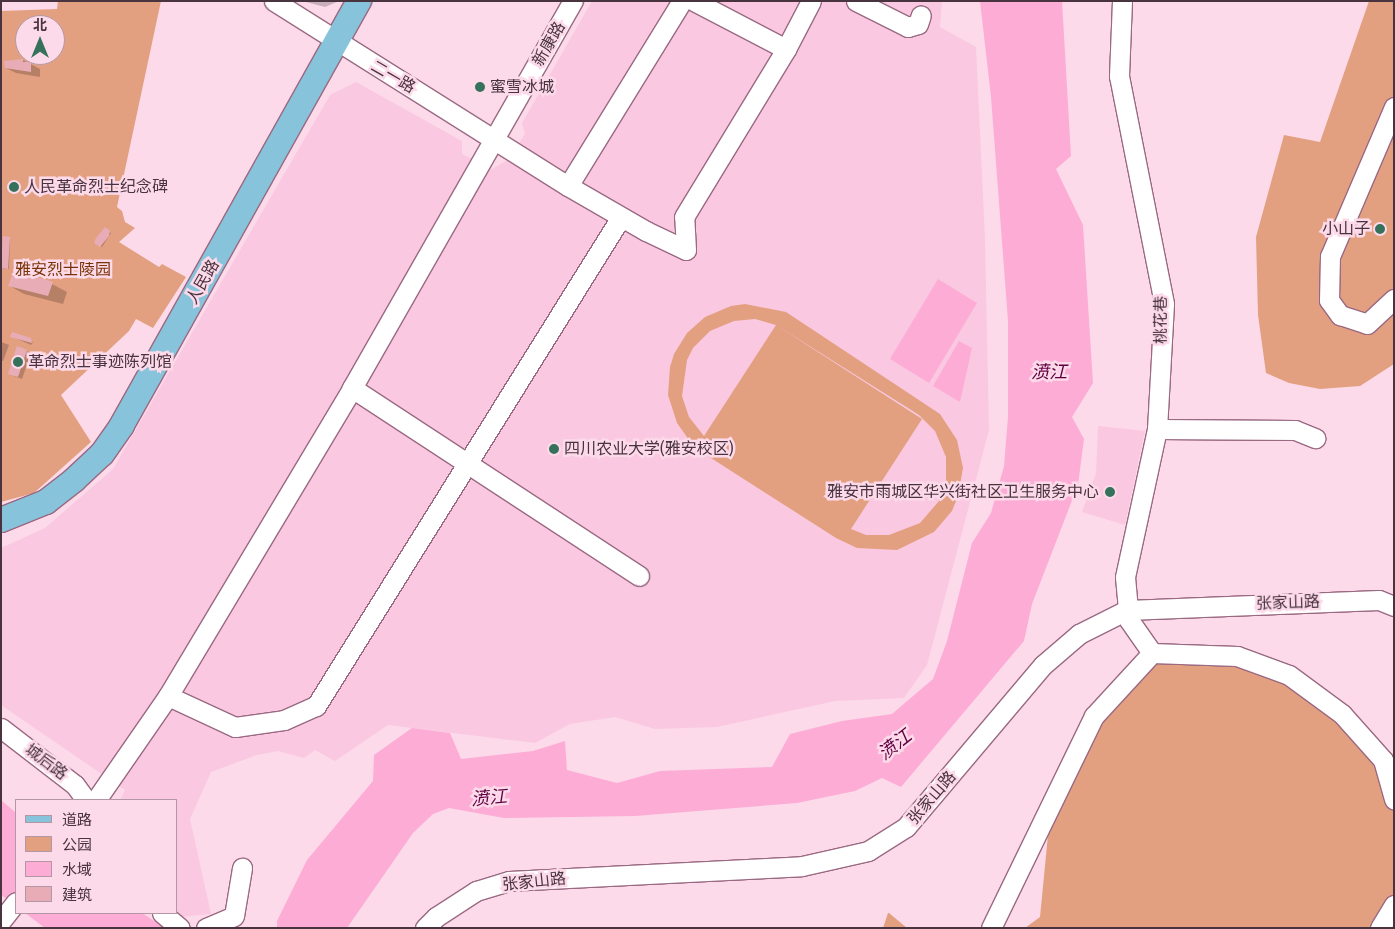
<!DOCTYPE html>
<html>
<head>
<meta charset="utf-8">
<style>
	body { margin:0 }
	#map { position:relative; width:1395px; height:929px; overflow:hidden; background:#fcdaea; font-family:"Fira Sans Condensed","Noto Sans SC",sans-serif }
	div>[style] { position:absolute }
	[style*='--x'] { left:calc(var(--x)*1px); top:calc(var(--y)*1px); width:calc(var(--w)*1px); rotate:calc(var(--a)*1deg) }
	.built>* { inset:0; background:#fac8e1 }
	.green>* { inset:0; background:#e3a080 }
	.water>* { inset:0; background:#fdacd6 }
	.shadow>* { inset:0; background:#0003 }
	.building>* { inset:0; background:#e8acb7 }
	.roads { filter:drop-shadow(1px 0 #9a6982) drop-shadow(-1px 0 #9a6982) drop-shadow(0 1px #9a6982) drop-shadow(0 -1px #9a6982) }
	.minor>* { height:19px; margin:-9.5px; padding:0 9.5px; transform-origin:9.5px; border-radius:9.5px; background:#fff }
	.major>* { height:24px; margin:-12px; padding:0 12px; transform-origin:12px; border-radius:12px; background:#87c3da }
	.dots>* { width:14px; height:14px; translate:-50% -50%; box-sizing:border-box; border:2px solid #fcdaea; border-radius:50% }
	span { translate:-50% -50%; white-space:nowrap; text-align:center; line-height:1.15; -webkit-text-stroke:5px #fcdaea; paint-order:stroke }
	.street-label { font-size:16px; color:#49333e }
	.poi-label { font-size:16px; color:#49333e }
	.left { translate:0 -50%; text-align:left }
	.right { translate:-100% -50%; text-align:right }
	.park-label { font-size:16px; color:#793405 }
	.water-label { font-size:18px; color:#610041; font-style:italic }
	.frame { position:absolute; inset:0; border:2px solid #49333e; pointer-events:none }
	.legend { position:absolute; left:15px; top:799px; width:162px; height:115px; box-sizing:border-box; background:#fcdaea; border:1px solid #b497a5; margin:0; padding:6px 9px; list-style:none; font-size:15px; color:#49333e }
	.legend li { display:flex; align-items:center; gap:10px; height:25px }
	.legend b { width:25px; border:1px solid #b497a5 }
	.north { position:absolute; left:15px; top:15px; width:50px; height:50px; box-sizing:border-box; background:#fcdaea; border:1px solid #b497a5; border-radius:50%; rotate:0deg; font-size:14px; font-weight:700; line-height:20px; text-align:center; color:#49333e }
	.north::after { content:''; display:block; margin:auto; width:18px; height:22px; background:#36715c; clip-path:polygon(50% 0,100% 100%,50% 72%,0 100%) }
</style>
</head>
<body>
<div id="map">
	<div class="built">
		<div style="clip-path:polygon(592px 1px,942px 1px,940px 27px,976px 47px,985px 239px,989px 430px,927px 665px,904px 698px,835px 701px,717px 727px,655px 729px,615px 717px,570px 724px,535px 743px,388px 725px,335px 761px,315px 750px,304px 758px,278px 751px,257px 755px,211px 772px,190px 819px,211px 914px,180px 917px,176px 913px,176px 800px,120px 800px,125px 790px,1px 705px,1px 548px,45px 528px,113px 469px,330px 95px,356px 82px,462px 141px,462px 154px,492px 169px,509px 159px,525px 134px,522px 123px)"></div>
		<div style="clip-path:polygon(1098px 426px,1145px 431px,1125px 525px,1082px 512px,1096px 473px)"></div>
	</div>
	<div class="green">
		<div style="clip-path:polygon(evenodd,58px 1px,161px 1px,117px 207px,122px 211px,125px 222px,135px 228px,119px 242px,159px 267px,162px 264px,186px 277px,153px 328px,136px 319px,129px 331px,61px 395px,91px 442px,34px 493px,1px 502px,1px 11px,57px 9px,58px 1px,25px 25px,55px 25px,55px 55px,25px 55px,25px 25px)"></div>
		<div style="clip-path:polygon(1369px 1px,1394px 1px,1394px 364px,1360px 386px,1320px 389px,1289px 383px,1266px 373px,1258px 315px,1256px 237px,1284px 135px,1320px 142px)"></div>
		<div style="clip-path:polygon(evenodd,745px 304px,786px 312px,940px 414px,957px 440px,963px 468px,958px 496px,952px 511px,934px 532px,897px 550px,857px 548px,836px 538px,700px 451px,689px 440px,677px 423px,668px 395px,670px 367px,674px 354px,687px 333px,705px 317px,731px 306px,745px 304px,755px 319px,776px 325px,704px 436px,689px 417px,682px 396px,687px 360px,693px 348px,710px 331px,734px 321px,755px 319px,745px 304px,776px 325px,919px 415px,935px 431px,946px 457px,946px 480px,939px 501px,920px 523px,889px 535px,866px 535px,851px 529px,922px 419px,776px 325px)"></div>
		<div style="clip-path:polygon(1152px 653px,1237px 656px,1289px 675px,1383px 760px,1394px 799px,1394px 905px,1380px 928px,1025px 928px,1040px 917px,1051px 804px,1094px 716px)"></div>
		<div style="clip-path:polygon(888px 913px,889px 913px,907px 928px,883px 928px)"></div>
	</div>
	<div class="water">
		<div style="clip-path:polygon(980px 1px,1062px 1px,1071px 156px,1056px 169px,1083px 225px,1093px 383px,1072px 417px,1084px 439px,1078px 485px,1032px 604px,1024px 641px,901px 787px,882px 778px,855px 791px,797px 803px,635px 816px,504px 818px,449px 808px,433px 814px,413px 833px,347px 928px,277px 928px,277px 921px,307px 860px,373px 781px,374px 755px,412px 728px,450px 733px,461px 759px,533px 751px,565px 741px,567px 770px,617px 783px,660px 771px,772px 767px,790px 734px,842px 721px,892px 714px,933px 679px,947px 641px,972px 543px,991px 513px,1004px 466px,1008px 417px,1008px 321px,991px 97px)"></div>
		<div style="clip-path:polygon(938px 279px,977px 303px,929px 383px,890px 359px)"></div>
		<div style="clip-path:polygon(959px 341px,972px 348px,960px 402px,933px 386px)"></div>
		<div style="clip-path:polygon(1px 800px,16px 813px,16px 906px,1px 895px)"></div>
		<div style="clip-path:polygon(25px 913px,142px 913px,165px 928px,45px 928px)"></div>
	</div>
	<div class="shadow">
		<div style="clip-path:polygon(302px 1px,339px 1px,325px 7px)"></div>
		<div style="clip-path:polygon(23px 60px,40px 69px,40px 77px,16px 73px,6px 68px)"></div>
		<div style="clip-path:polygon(105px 229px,111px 233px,102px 247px,96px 243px)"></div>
		<div style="clip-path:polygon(10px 238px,9px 269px,4px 269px,2px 268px)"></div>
		<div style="clip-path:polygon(52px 284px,67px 292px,63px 304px,24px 294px,10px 286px)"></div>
		<div style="clip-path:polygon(13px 334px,33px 342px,31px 345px,13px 337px)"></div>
		<div style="clip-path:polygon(1px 342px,9px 345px,3px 361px,1px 361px)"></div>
		<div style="clip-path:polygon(18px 348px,31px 353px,22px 379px,14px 376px)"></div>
	</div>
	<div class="building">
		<div style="clip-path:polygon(23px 59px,23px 62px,31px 62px,31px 72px,5px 68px,4px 61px)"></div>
		<div style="clip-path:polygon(105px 227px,110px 231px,109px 236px,100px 247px,94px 243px,96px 238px)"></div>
		<div style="clip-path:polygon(3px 236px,10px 237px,8px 269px,1px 268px)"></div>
		<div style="clip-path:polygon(14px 270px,53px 282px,48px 296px,8px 286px)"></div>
		<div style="clip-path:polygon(12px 332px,31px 338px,32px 343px,10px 337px)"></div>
		<div style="clip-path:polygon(17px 346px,27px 350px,18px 377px,8px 374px)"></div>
	</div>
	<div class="roads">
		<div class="minor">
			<div style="--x:274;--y:1;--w:347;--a:32.2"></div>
			<div style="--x:568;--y:186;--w:90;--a:30"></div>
			<div style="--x:646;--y:231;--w:44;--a:25.4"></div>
			<div style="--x:686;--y:250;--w:33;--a:-93"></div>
			<div style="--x:684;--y:217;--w:197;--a:-58.7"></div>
			<div style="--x:786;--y:49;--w:54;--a:-62.5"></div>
			<div style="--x:694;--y:1;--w:104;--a:27.6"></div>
			<div style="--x:856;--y:1;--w:58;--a:26.6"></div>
			<div style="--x:908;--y:27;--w:10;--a:-17"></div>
			<div style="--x:918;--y:24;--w:9;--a:-72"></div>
			<div style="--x:1122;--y:1;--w:75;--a:92.3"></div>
			<div style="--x:1119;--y:76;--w:232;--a:78.8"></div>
			<div style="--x:1164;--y:304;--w:125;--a:93.2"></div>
			<div style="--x:1157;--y:429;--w:151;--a:102.2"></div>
			<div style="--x:1125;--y:577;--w:43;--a:84.7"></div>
			<div style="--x:1129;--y:620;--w:40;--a:55.1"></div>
			<div style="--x:1152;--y:653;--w:85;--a:2"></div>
			<div style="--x:1237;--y:656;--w:55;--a:20.1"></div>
			<div style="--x:1289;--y:675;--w:66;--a:36.3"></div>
			<div style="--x:1342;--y:714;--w:62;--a:48.3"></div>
			<div style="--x:1383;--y:760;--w:41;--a:74.2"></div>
			<div style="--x:1394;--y:107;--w:162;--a:113.2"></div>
			<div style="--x:1330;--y:256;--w:44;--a:91.3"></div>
			<div style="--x:1329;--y:300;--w:19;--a:54"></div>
			<div style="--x:1340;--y:315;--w:28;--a:18"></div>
			<div style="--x:1367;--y:324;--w:37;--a:-43"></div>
			<div style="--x:568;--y:186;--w:217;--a:-58.4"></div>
			<div style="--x:352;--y:388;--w:343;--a:33.2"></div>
			<div style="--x:1157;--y:429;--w:138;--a:0.4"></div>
			<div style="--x:1295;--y:430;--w:22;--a:22"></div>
			<div style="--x:168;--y:696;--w:74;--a:24.8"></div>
			<div style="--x:235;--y:727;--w:49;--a:-8.1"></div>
			<div style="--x:284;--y:720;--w:35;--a:-24"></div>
			<div style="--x:316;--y:706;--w:576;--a:-58.05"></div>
			<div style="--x:1;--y:728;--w:93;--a:37.6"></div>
			<div style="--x:75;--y:785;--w:19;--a:54"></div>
			<div style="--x:96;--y:800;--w:126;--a:-55.3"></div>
			<div style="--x:168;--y:696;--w:359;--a:-59.1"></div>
			<div style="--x:352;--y:388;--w:446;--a:-60.3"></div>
			<div style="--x:162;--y:913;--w:23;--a:40"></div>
			<div style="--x:1;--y:921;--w:24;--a:-52"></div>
			<div style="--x:206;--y:928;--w:30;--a:-23"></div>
			<div style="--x:234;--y:916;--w:49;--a:-80.5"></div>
			<div style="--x:425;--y:928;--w:16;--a:-45"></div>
			<div style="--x:436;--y:917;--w:48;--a:-33"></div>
			<div style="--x:476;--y:891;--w:34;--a:-17"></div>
			<div style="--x:509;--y:881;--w:293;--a:-2.9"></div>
			<div style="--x:802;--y:866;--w:68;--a:-12.8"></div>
			<div style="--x:868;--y:851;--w:45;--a:-32.3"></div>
			<div style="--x:906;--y:827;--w:212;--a:-49.8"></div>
			<div style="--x:1043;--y:665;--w:48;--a:-40.7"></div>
			<div style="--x:1079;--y:634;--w:54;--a:-26.6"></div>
			<div style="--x:1127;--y:610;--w:252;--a:-2.3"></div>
			<div style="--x:1379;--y:600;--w:16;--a:22"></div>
			<div style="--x:991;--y:928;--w:236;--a:-64.1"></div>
			<div style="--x:1094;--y:716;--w:86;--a:-47.4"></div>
			<div style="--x:1380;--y:928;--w:27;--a:-59"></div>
		</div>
		<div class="major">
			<div style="--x:1;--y:520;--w:48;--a:-21.8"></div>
			<div style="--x:46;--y:502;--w:36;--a:-38"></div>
			<div style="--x:74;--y:480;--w:38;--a:-43"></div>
			<div style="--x:102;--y:454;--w:35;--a:-55"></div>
			<div style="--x:122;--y:425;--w:486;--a:-60.8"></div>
		</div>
	</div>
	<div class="dots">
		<div style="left:480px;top:87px;background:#36715c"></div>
		<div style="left:14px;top:187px;background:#36715c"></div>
		<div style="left:1380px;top:229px;background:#36715c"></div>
		<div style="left:18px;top:362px;background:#36715c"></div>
		<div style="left:554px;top:449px;background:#36715c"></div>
		<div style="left:1110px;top:492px;background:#36715c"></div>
	</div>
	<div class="street-label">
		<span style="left:549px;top:44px;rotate:-60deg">新康路</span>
		<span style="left:393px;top:77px;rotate:30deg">二一路</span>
		<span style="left:203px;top:282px;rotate:-60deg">人民路</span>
		<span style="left:1161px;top:320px;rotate:-90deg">桃花巷</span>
		<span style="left:1288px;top:603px;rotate:-2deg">张家山路</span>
		<span style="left:46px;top:762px;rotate:37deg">城后路</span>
		<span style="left:932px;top:798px;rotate:-49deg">张家山路</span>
		<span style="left:534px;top:882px;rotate:-6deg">张家山路</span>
	</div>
	<div class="poi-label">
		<span class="left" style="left:490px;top:87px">蜜雪冰城</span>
		<span class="left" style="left:24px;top:187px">人民革命烈士纪念碑</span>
		<span class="right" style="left:1370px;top:229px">小山子</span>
		<span class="left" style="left:28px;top:362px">革命烈士事迹陈列馆</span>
		<span class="left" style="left:564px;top:449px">四川农业大学(雅安校区)</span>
		<span class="right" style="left:1099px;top:492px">雅安市雨城区华兴街社区卫生服务中心</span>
	</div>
	<div class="park-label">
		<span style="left:63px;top:270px">雅安烈士陵园</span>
	</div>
	<div class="water-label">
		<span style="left:1049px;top:372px">𣸣江</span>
		<span style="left:895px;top:745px;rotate:-38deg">𣸣江</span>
		<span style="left:489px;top:798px;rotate:-5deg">𣸣江</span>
	</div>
	<div class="frame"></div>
	<ul class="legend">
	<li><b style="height:6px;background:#87c3da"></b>道路</li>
	<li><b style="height:14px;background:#e3a080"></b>公园</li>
	<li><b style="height:14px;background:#fdacd6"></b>水域</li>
	<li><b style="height:14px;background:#e8acb7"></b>建筑</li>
	</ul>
	<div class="north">北</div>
</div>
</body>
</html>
